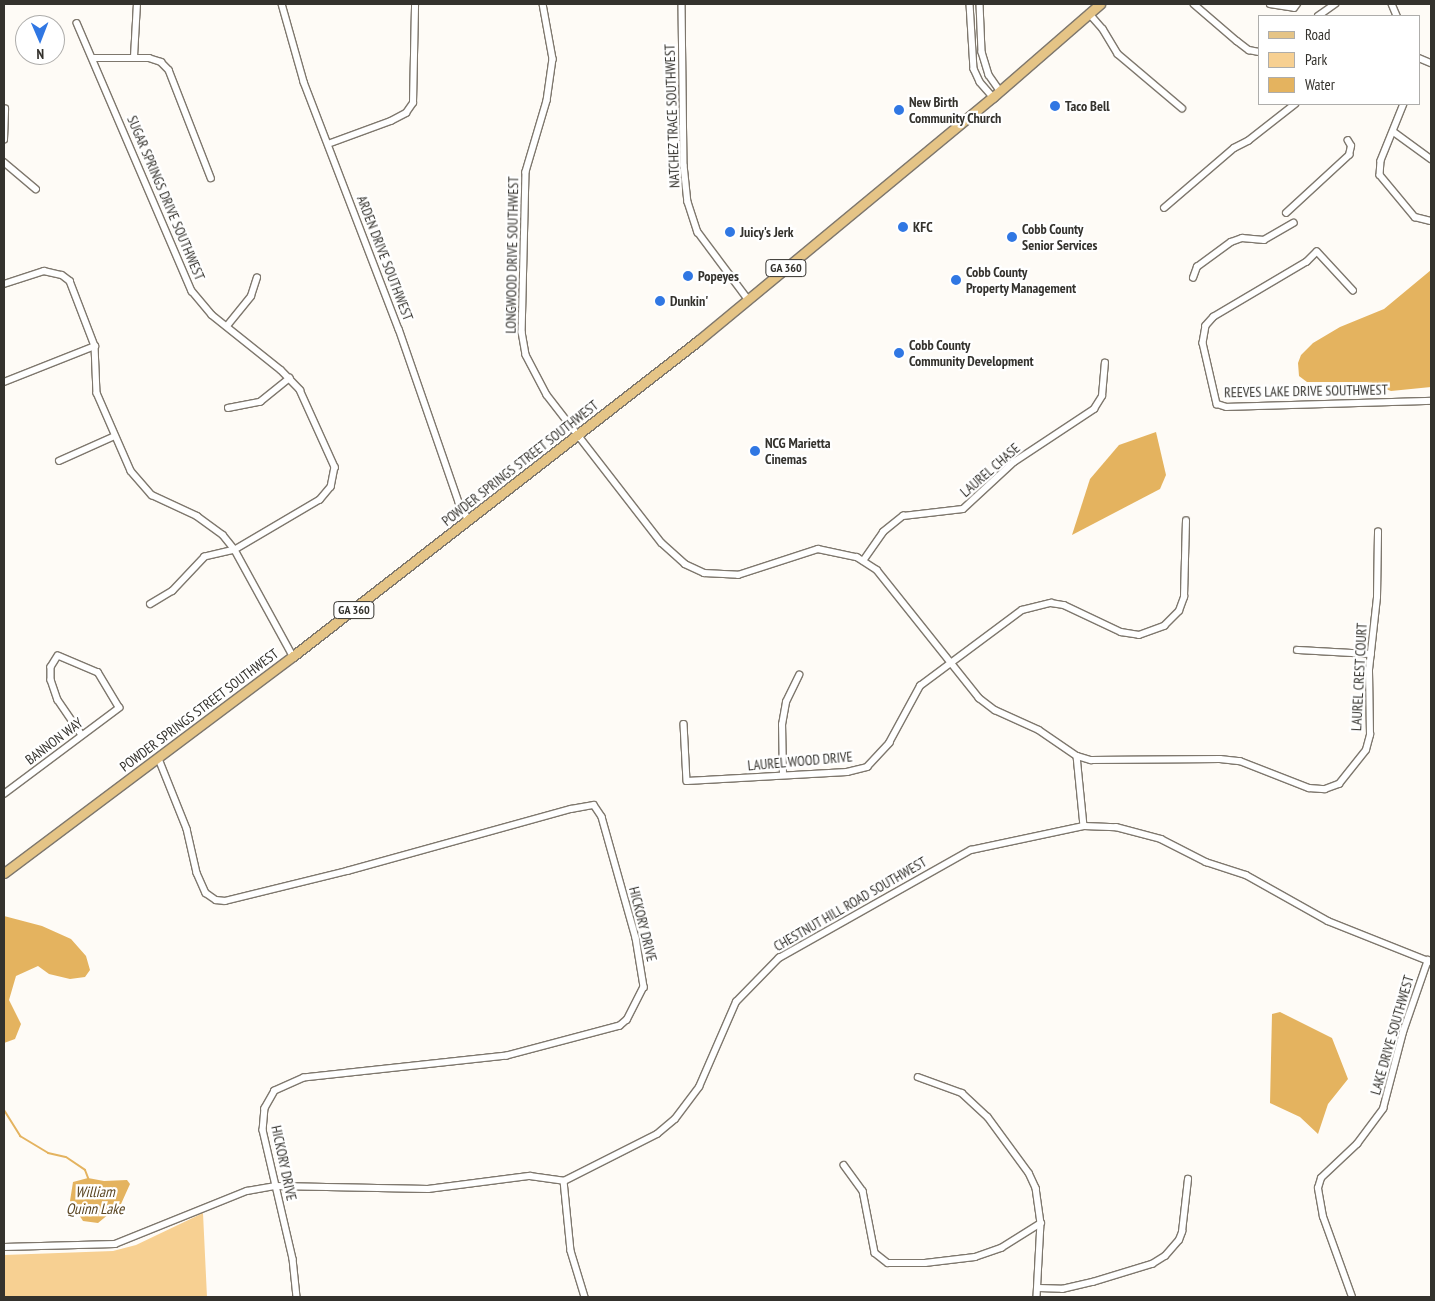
<!DOCTYPE html>
<html>
<head>
<meta charset="utf-8">
<style>
	body { margin:0 }
	#map { position:relative; width:1435px; height:1301px; overflow:hidden; background:#fefbf6; font-family:"PT Sans Narrow",sans-serif }
	div>[style] { position:absolute }
	[style*='--x'] { left:calc(var(--x)*1px); top:calc(var(--y)*1px); width:calc(var(--w)*1px); rotate:calc(var(--a)*1deg) }
	.green>* { inset:0; background:#f7d092 }
	.water>* { inset:0; background:#e4b35f }
	.stream>* { height:2px; margin:-1px; padding:0 1px; transform-origin:1px; border-radius:1px; background:#e4b35f }
	.roads { filter:drop-shadow(1px 0 #7e776d) drop-shadow(-1px 0 #7e776d) drop-shadow(0 1px #7e776d) drop-shadow(0 -1px #7e776d) }
	.street>* { height:5.5px; margin:-2.75px; padding:0 2.75px; transform-origin:2.75px; border-radius:2.75px; background:#fff }
	.primary>* { height:9px; margin:-4.5px; padding:0 4.5px; transform-origin:4.5px; border-radius:4.5px; background:#e5c486 }
	.dots>* { width:14px; height:14px; translate:-50% -50%; box-sizing:border-box; border:2px solid #fff; border-radius:50% }
	span { translate:-50% -50%; white-space:nowrap; text-align:center; line-height:1.15; -webkit-text-stroke:4.5px #fff; paint-order:stroke }
	.shield-label span { padding:1px 4px; background:#fff; border:1px solid; border-radius:4px; -webkit-text-stroke-width:0 }
	.shield-label { font-size:12px; color:#34322d; font-weight:700 }
	.poi-label { font-size:14px; color:#34322d; font-weight:700 }
	.left { translate:0 -50%; text-align:left }
	.street-label { font-size:14px; color:#34322d }
	.water-label { font-size:15px; color:#5b4623; font-style:italic }
	.frame { position:absolute; inset:0; border:5px solid #34322d; pointer-events:none }
	.legend { position:absolute; left:1258px; top:15px; width:162px; height:90px; box-sizing:border-box; background:#fff; border:1px solid #aeadab; margin:0; padding:6px 9px; list-style:none; font-size:15px; color:#34322d }
	.legend li { display:flex; align-items:center; gap:10px; height:25px }
	.legend b { width:25px; border:1px solid #aeadab }
	.north { position:absolute; left:15px; top:15px; width:50px; height:50px; box-sizing:border-box; background:#fff; border:1px solid #aeadab; border-radius:50%; rotate:179deg; font-size:14px; font-weight:700; line-height:20px; text-align:center; color:#34322d }
	.north::after { content:''; display:block; margin:auto; width:18px; height:22px; background:#3077e3; clip-path:polygon(50% 0,100% 100%,50% 72%,0 100%) }
</style>
</head>
<body>
<div id="map">
	<div class="green">
		<div style="clip-path:polygon(203px 1213px,207px 1297px,4px 1297px,4px 1255px,113px 1251px,136px 1245px)"></div>
	</div>
	<div class="water">
		<div style="clip-path:polygon(1431px 270px,1431px 387px,1391px 391px,1367px 382px,1307px 382px,1299px 376px,1298px 363px,1301px 355px,1313px 343px,1340px 327px,1384px 309px)"></div>
		<div style="clip-path:polygon(1156px 432px,1166px 475px,1160px 489px,1072px 535px,1090px 479px,1119px 445px)"></div>
		<div style="clip-path:polygon(4px 916px,42px 926px,71px 939px,86px 956px,90px 970px,85px 977px,70px 979px,49px 974px,38px 966px,16px 976px,9px 1000px,21px 1024px,15px 1039px,4px 1043px)"></div>
		<div style="clip-path:polygon(1280px 1012px,1332px 1038px,1348px 1079px,1328px 1104px,1318px 1134px,1300px 1117px,1270px 1103px,1272px 1014px)"></div>
		<div style="clip-path:polygon(88px 1178px,104px 1181px,127px 1180px,130px 1184px,121px 1204px,98px 1223px,83px 1221px,70px 1201px,73px 1182px)"></div>
	</div>
	<div class="stream">
		<div style="--x:4;--y:1110;--w:31;--a:58"></div>
		<div style="--x:20;--y:1136;--w:33;--a:31"></div>
		<div style="--x:48;--y:1153;--w:18;--a:13"></div>
		<div style="--x:66;--y:1157;--w:23;--a:34"></div>
		<div style="--x:85;--y:1170;--w:9;--a:69"></div>
	</div>
	<div class="roads">
		<div class="street">
			<div style="--x:282;--y:4;--w:81;--a:74.2"></div>
			<div style="--x:304;--y:82;--w:265;--a:69"></div>
			<div style="--x:399;--y:329;--w:183;--a:70.9"></div>
			<div style="--x:459;--y:502;--w:21;--a:62"></div>
			<div style="--x:543;--y:4;--w:56;--a:79.7"></div>
			<div style="--x:553;--y:59;--w:42;--a:98.1"></div>
			<div style="--x:547;--y:101;--w:74;--a:106.5"></div>
			<div style="--x:526;--y:172;--w:160;--a:91.4"></div>
			<div style="--x:522;--y:332;--w:23;--a:80"></div>
			<div style="--x:526;--y:355;--w:45;--a:62.3"></div>
			<div style="--x:547;--y:395;--w:187;--a:52.2"></div>
			<div style="--x:662;--y:543;--w:31;--a:42"></div>
			<div style="--x:685;--y:564;--w:21;--a:25"></div>
			<div style="--x:704;--y:573;--w:34;--a:3"></div>
			<div style="--x:738;--y:575;--w:84;--a:-18"></div>
			<div style="--x:818;--y:549;--w:40;--a:12"></div>
			<div style="--x:857;--y:557;--w:24;--a:33"></div>
			<div style="--x:877;--y:570;--w:164;--a:51.4"></div>
			<div style="--x:979;--y:698;--w:20;--a:37"></div>
			<div style="--x:995;--y:710;--w:48;--a:24.4"></div>
			<div style="--x:1039;--y:730;--w:46;--a:34.4"></div>
			<div style="--x:1077;--y:756;--w:70;--a:84.3"></div>
			<div style="--x:682;--y:4;--w:161;--a:89.3"></div>
			<div style="--x:684;--y:165;--w:37;--a:84"></div>
			<div style="--x:688;--y:202;--w:32;--a:72"></div>
			<div style="--x:698;--y:232;--w:84;--a:53.3"></div>
			<div style="--x:970;--y:4;--w:65;--a:86.5"></div>
			<div style="--x:974;--y:69;--w:14;--a:65"></div>
			<div style="--x:980;--y:82;--w:20;--a:49"></div>
			<div style="--x:980;--y:4;--w:48;--a:87.6"></div>
			<div style="--x:982;--y:52;--w:24;--a:73"></div>
			<div style="--x:989;--y:75;--w:19;--a:55"></div>
			<div style="--x:1194;--y:4;--w:57;--a:40.7"></div>
			<div style="--x:1237;--y:41;--w:15;--a:37"></div>
			<div style="--x:1249;--y:50;--w:10;--a:11"></div>
			<div style="--x:1270;--y:4;--w:24;--a:9"></div>
			<div style="--x:1294;--y:8;--w:5;--a:-53"></div>
			<div style="--x:1392;--y:4;--w:13;--a:67"></div>
			<div style="--x:1089;--y:13;--w:21;--a:49"></div>
			<div style="--x:1103;--y:29;--w:29;--a:59"></div>
			<div style="--x:1118;--y:54;--w:84;--a:40.2"></div>
			<div style="--x:1318;--y:16;--w:21;--a:-35"></div>
			<div style="--x:77;--y:23;--w:292;--a:66.8"></div>
			<div style="--x:192;--y:291;--w:31;--a:50"></div>
			<div style="--x:212;--y:315;--w:88;--a:38.6"></div>
			<div style="--x:281;--y:370;--w:28;--a:46"></div>
			<div style="--x:300;--y:390;--w:85;--a:65.6"></div>
			<div style="--x:335;--y:467;--w:20;--a:101"></div>
			<div style="--x:331;--y:487;--w:17;--a:130"></div>
			<div style="--x:320;--y:500;--w:99;--a:149.5"></div>
			<div style="--x:235;--y:550;--w:31;--a:167"></div>
			<div style="--x:205;--y:557;--w:47;--a:133.3"></div>
			<div style="--x:173;--y:591;--w:26;--a:149"></div>
			<div style="--x:134;--y:57;--w:53;--a:-86.8"></div>
			<div style="--x:93;--y:58;--w:56;--a:0"></div>
			<div style="--x:149;--y:58;--w:13;--a:18"></div>
			<div style="--x:161;--y:62;--w:11;--a:45"></div>
			<div style="--x:169;--y:70;--w:116;--a:68.7"></div>
			<div style="--x:1419;--y:58;--w:13;--a:23"></div>
			<div style="--x:1404;--y:104;--w:61;--a:112"></div>
			<div style="--x:1381;--y:161;--w:14;--a:94"></div>
			<div style="--x:1380;--y:175;--w:55;--a:50.2"></div>
			<div style="--x:1415;--y:217;--w:16;--a:14"></div>
			<div style="--x:1394;--y:132;--w:46;--a:36.1"></div>
			<div style="--x:4;--y:140;--w:31;--a:-88"></div>
			<div style="--x:328;--y:144;--w:67;--a:-20.1"></div>
			<div style="--x:391;--y:121;--w:17;--a:-28"></div>
			<div style="--x:406;--y:113;--w:12;--a:-55"></div>
			<div style="--x:413;--y:103;--w:99;--a:-88.8"></div>
			<div style="--x:4;--y:162;--w:42;--a:40.2"></div>
			<div style="--x:1164;--y:208;--w:92;--a:-40.6"></div>
			<div style="--x:1234;--y:148;--w:16;--a:-27"></div>
			<div style="--x:1248;--y:141;--w:60;--a:-38.2"></div>
			<div style="--x:1286;--y:213;--w:86;--a:-42.6"></div>
			<div style="--x:1349;--y:155;--w:9;--a:-77"></div>
			<div style="--x:1351;--y:146;--w:6;--a:-121"></div>
			<div style="--x:1193;--y:278;--w:12;--a:-70"></div>
			<div style="--x:1197;--y:267;--w:42;--a:-36.3"></div>
			<div style="--x:1231;--y:242;--w:12;--a:-20"></div>
			<div style="--x:1242;--y:238;--w:22;--a:5"></div>
			<div style="--x:1264;--y:240;--w:34;--a:-30"></div>
			<div style="--x:4;--y:284;--w:42;--a:-18"></div>
			<div style="--x:44;--y:271;--w:18;--a:13"></div>
			<div style="--x:62;--y:275;--w:10;--a:37"></div>
			<div style="--x:70;--y:281;--w:70;--a:69"></div>
			<div style="--x:95;--y:346;--w:47;--a:87.6"></div>
			<div style="--x:97;--y:393;--w:85;--a:66.4"></div>
			<div style="--x:131;--y:471;--w:32;--a:49"></div>
			<div style="--x:152;--y:495;--w:50;--a:25"></div>
			<div style="--x:197;--y:516;--w:32;--a:36"></div>
			<div style="--x:223;--y:535;--w:19;--a:51"></div>
			<div style="--x:235;--y:550;--w:121;--a:61.3"></div>
			<div style="--x:1353;--y:291;--w:53;--a:-132.7"></div>
			<div style="--x:1317;--y:252;--w:14;--a:135"></div>
			<div style="--x:1307;--y:262;--w:108;--a:149.4"></div>
			<div style="--x:1214;--y:317;--w:12;--a:132"></div>
			<div style="--x:1206;--y:326;--w:17;--a:100"></div>
			<div style="--x:1203;--y:343;--w:63;--a:77.1"></div>
			<div style="--x:1217;--y:404;--w:10;--a:17"></div>
			<div style="--x:1227;--y:407;--w:204;--a:-1.7"></div>
			<div style="--x:227;--y:326;--w:38;--a:-51"></div>
			<div style="--x:251;--y:296;--w:19;--a:-72"></div>
			<div style="--x:4;--y:382;--w:98;--a:-21.6"></div>
			<div style="--x:228;--y:408;--w:33;--a:-11"></div>
			<div style="--x:260;--y:402;--w:38;--a:-39"></div>
			<div style="--x:59;--y:461;--w:61;--a:-24.1"></div>
			<div style="--x:863;--y:561;--w:35;--a:-55"></div>
			<div style="--x:883;--y:532;--w:26;--a:-39"></div>
			<div style="--x:903;--y:516;--w:60;--a:-6.7"></div>
			<div style="--x:963;--y:509;--w:69;--a:-42.7"></div>
			<div style="--x:1014;--y:462;--w:96;--a:-33.5"></div>
			<div style="--x:1094;--y:409;--w:15;--a:-58"></div>
			<div style="--x:1102;--y:396;--w:33;--a:-85"></div>
			<div style="--x:1297;--y:650;--w:74;--a:3.1"></div>
			<div style="--x:684;--y:724;--w:57;--a:87"></div>
			<div style="--x:687;--y:781;--w:160;--a:-3.2"></div>
			<div style="--x:847;--y:772;--w:21;--a:-14"></div>
			<div style="--x:867;--y:767;--w:33;--a:-47"></div>
			<div style="--x:889;--y:743;--w:65;--a:-61.5"></div>
			<div style="--x:920;--y:686;--w:127;--a:-36.7"></div>
			<div style="--x:1022;--y:610;--w:30;--a:-14"></div>
			<div style="--x:1051;--y:603;--w:13;--a:9"></div>
			<div style="--x:1064;--y:605;--w:63;--a:25.3"></div>
			<div style="--x:1121;--y:632;--w:18;--a:9"></div>
			<div style="--x:1139;--y:635;--w:27;--a:-20"></div>
			<div style="--x:1164;--y:626;--w:21;--a:-45"></div>
			<div style="--x:1179;--y:611;--w:15;--a:-70"></div>
			<div style="--x:1184;--y:597;--w:76;--a:-88.5"></div>
			<div style="--x:1077;--y:756;--w:15;--a:16"></div>
			<div style="--x:1091;--y:760;--w:129;--a:-0.4"></div>
			<div style="--x:1220;--y:759;--w:20;--a:6"></div>
			<div style="--x:1240;--y:761;--w:74;--a:21.4"></div>
			<div style="--x:1309;--y:788;--w:16;--a:4"></div>
			<div style="--x:1325;--y:789;--w:15;--a:-20"></div>
			<div style="--x:1339;--y:784;--w:43;--a:-51.5"></div>
			<div style="--x:1366;--y:750;--w:16;--a:-75"></div>
			<div style="--x:1370;--y:735;--w:65;--a:-90.9"></div>
			<div style="--x:1369;--y:670;--w:73;--a:-83.7"></div>
			<div style="--x:1377;--y:597;--w:65;--a:-89.1"></div>
			<div style="--x:159;--y:759;--w:75;--a:68.2"></div>
			<div style="--x:187;--y:829;--w:45;--a:77.2"></div>
			<div style="--x:197;--y:873;--w:22;--a:66"></div>
			<div style="--x:206;--y:893;--w:12;--a:35"></div>
			<div style="--x:216;--y:900;--w:9;--a:6"></div>
			<div style="--x:225;--y:901;--w:126;--a:-13.8"></div>
			<div style="--x:347;--y:871;--w:232;--a:-15.5"></div>
			<div style="--x:571;--y:809;--w:23;--a:-10"></div>
			<div style="--x:594;--y:805;--w:14;--a:56"></div>
			<div style="--x:602;--y:817;--w:126;--a:74.3"></div>
			<div style="--x:636;--y:938;--w:50;--a:80.7"></div>
			<div style="--x:644;--y:987;--w:37;--a:117"></div>
			<div style="--x:627;--y:1020;--w:9;--a:139"></div>
			<div style="--x:620;--y:1026;--w:117;--a:165.1"></div>
			<div style="--x:507;--y:1056;--w:204;--a:173.8"></div>
			<div style="--x:304;--y:1078;--w:32;--a:156"></div>
			<div style="--x:275;--y:1091;--w:20;--a:120"></div>
			<div style="--x:265;--y:1108;--w:22;--a:95"></div>
			<div style="--x:263;--y:1130;--w:132;--a:76.9"></div>
			<div style="--x:293;--y:1259;--w:38;--a:84"></div>
			<div style="--x:783;--y:775;--w:50;--a:-91.1"></div>
			<div style="--x:782;--y:725;--w:23;--a:-80"></div>
			<div style="--x:786;--y:702;--w:30;--a:-64"></div>
			<div style="--x:4;--y:794;--w:144;--a:-36.8"></div>
			<div style="--x:119;--y:708;--w:41;--a:-121"></div>
			<div style="--x:98;--y:673;--w:43;--a:-157"></div>
			<div style="--x:58;--y:656;--w:13;--a:122"></div>
			<div style="--x:51;--y:667;--w:13;--a:90"></div>
			<div style="--x:51;--y:680;--w:21;--a:71"></div>
			<div style="--x:58;--y:700;--w:42;--a:55.6"></div>
			<div style="--x:918;--y:1077;--w:47;--a:20"></div>
			<div style="--x:962;--y:1093;--w:35;--a:43"></div>
			<div style="--x:988;--y:1117;--w:69;--a:53.8"></div>
			<div style="--x:1029;--y:1173;--w:17;--a:65"></div>
			<div style="--x:1036;--y:1188;--w:35;--a:82"></div>
			<div style="--x:1041;--y:1223;--w:74;--a:93.1"></div>
			<div style="--x:844;--y:1165;--w:32;--a:54"></div>
			<div style="--x:863;--y:1191;--w:63;--a:79"></div>
			<div style="--x:875;--y:1253;--w:16;--a:38"></div>
			<div style="--x:888;--y:1263;--w:37;--a:0"></div>
			<div style="--x:925;--y:1263;--w:50;--a:-6.8"></div>
			<div style="--x:975;--y:1257;--w:28;--a:-19"></div>
			<div style="--x:1001;--y:1248;--w:47;--a:-32"></div>
			<div style="--x:564;--y:1181;--w:70;--a:84.3"></div>
			<div style="--x:571;--y:1251;--w:48;--a:73.1"></div>
			<div style="--x:4;--y:1247;--w:111;--a:-1.5"></div>
			<div style="--x:115;--y:1244;--w:142;--a:-21.9"></div>
			<div style="--x:247;--y:1191;--w:29;--a:-10"></div>
			<div style="--x:276;--y:1186;--w:152;--a:1.1"></div>
			<div style="--x:428;--y:1189;--w:103;--a:-7.3"></div>
			<div style="--x:530;--y:1176;--w:34;--a:8"></div>
			<div style="--x:564;--y:1181;--w:104;--a:-26.8"></div>
			<div style="--x:657;--y:1134;--w:23;--a:-40"></div>
			<div style="--x:675;--y:1119;--w:40;--a:-53"></div>
			<div style="--x:699;--y:1087;--w:93;--a:-66.5"></div>
			<div style="--x:736;--y:1002;--w:62;--a:-45.7"></div>
			<div style="--x:779;--y:958;--w:220;--a:-29.4"></div>
			<div style="--x:971;--y:850;--w:116;--a:-12"></div>
			<div style="--x:1084;--y:826;--w:32;--a:2"></div>
			<div style="--x:1116;--y:827;--w:47;--a:14.9"></div>
			<div style="--x:1161;--y:839;--w:51;--a:27.1"></div>
			<div style="--x:1206;--y:862;--w:42;--a:18"></div>
			<div style="--x:1246;--y:875;--w:94;--a:29.3"></div>
			<div style="--x:1328;--y:921;--w:111;--a:21.7"></div>
			<div style="--x:1039;--y:1288;--w:23;--a:2"></div>
			<div style="--x:1062;--y:1289;--w:32;--a:-13"></div>
			<div style="--x:1093;--y:1282;--w:62;--a:-17"></div>
			<div style="--x:1152;--y:1264;--w:15;--a:-32"></div>
			<div style="--x:1165;--y:1256;--w:21;--a:-49"></div>
			<div style="--x:1179;--y:1240;--w:9;--a:-69"></div>
			<div style="--x:1182;--y:1232;--w:53;--a:-83.5"></div>
			<div style="--x:1352;--y:1297;--w:85;--a:-109.9"></div>
			<div style="--x:1323;--y:1217;--w:29;--a:-100"></div>
			<div style="--x:1318;--y:1188;--w:10;--a:-73"></div>
			<div style="--x:1321;--y:1178;--w:50;--a:-43.4"></div>
			<div style="--x:1357;--y:1144;--w:44;--a:-53.4"></div>
			<div style="--x:1383;--y:1109;--w:80;--a:-75.4"></div>
			<div style="--x:1403;--y:1032;--w:76;--a:-70.9"></div>
		</div>
		<div class="primary">
			<div style="--x:4;--y:873;--w:361;--a:-36.9"></div>
			<div style="--x:293;--y:656;--w:514;--a:-37.89"></div>
			<div style="--x:699;--y:340;--w:381;--a:-39.6"></div>
			<div style="--x:993;--y:97;--w:142;--a:-41"></div>
		</div>
	</div>
	<div class="dots">
		<div style="left:1055px;top:106px;background:#3077e3"></div>
		<div style="left:899px;top:110px;background:#3077e3"></div>
		<div style="left:903px;top:227px;background:#3077e3"></div>
		<div style="left:730px;top:232px;background:#3077e3"></div>
		<div style="left:1012px;top:237px;background:#3077e3"></div>
		<div style="left:688px;top:276px;background:#3077e3"></div>
		<div style="left:956px;top:280px;background:#3077e3"></div>
		<div style="left:660px;top:301px;background:#3077e3"></div>
		<div style="left:899px;top:353px;background:#3077e3"></div>
		<div style="left:755px;top:451px;background:#3077e3"></div>
	</div>
	<div class="shield-label">
		<span style="left:786px;top:268px">GA 360</span>
		<span style="left:354px;top:610px">GA 360</span>
	</div>
	<div class="poi-label">
		<span class="left" style="left:909px;top:110px">New Birth<br>Community Church</span>
		<span class="left" style="left:1065px;top:106px">Taco Bell</span>
		<span class="left" style="left:913px;top:227px">KFC</span>
		<span class="left" style="left:1022px;top:237px">Cobb County<br>Senior Services</span>
		<span class="left" style="left:740px;top:232px">Juicy's Jerk</span>
		<span class="left" style="left:966px;top:280px">Cobb County<br>Property Management</span>
		<span class="left" style="left:698px;top:276px">Popeyes</span>
		<span class="left" style="left:670px;top:301px">Dunkin'</span>
		<span class="left" style="left:909px;top:353px">Cobb County<br>Community Development</span>
		<span class="left" style="left:765px;top:451px">NCG Marietta<br>Cinemas</span>
	</div>
	<div class="street-label">
		<span style="left:672px;top:116px;rotate:-92deg">NATCHEZ TRACE SOUTHWEST</span>
		<span style="left:166px;top:198px;rotate:67deg">SUGAR SPRINGS DRIVE SOUTHWEST</span>
		<span style="left:512px;top:255px;rotate:-89deg">LONGWOOD DRIVE SOUTHWEST</span>
		<span style="left:385px;top:258px;rotate:69deg">ARDEN DRIVE SOUTHWEST</span>
		<span style="left:1306px;top:391px;rotate:-1deg">REEVES LAKE DRIVE SOUTHWEST</span>
		<span style="left:520px;top:463px;rotate:-38deg">POWDER SPRINGS STREET SOUTHWEST</span>
		<span style="left:990px;top:470px;rotate:-41deg">LAUREL CHASE</span>
		<span style="left:1359px;top:677px;rotate:-87deg">LAUREL CREST COURT</span>
		<span style="left:199px;top:710px;rotate:-37deg">POWDER SPRINGS STREET SOUTHWEST</span>
		<span style="left:54px;top:741px;rotate:-37deg">BANNON WAY</span>
		<span style="left:800px;top:761px;rotate:-5deg">LAUREL WOOD DRIVE</span>
		<span style="left:850px;top:904px;rotate:-30deg">CHESTNUT HILL ROAD SOUTHWEST</span>
		<span style="left:643px;top:924px;rotate:76deg">HICKORY DRIVE</span>
		<span style="left:1392px;top:1035px;rotate:-74deg">LAKE DRIVE SOUTHWEST</span>
		<span style="left:284px;top:1163px;rotate:78deg">HICKORY DRIVE</span>
	</div>
	<div class="water-label">
		<span style="left:95px;top:1200px">William<br>Quinn Lake</span>
	</div>
	<div class="frame"></div>
	<ul class="legend">
	<li><b style="height:6px;background:#e5c486"></b>Road</li>
	<li><b style="height:14px;background:#f7d092"></b>Park</li>
	<li><b style="height:14px;background:#e4b35f"></b>Water</li>
	</ul>
	<div class="north">N</div>
</div>
</body>
</html>
